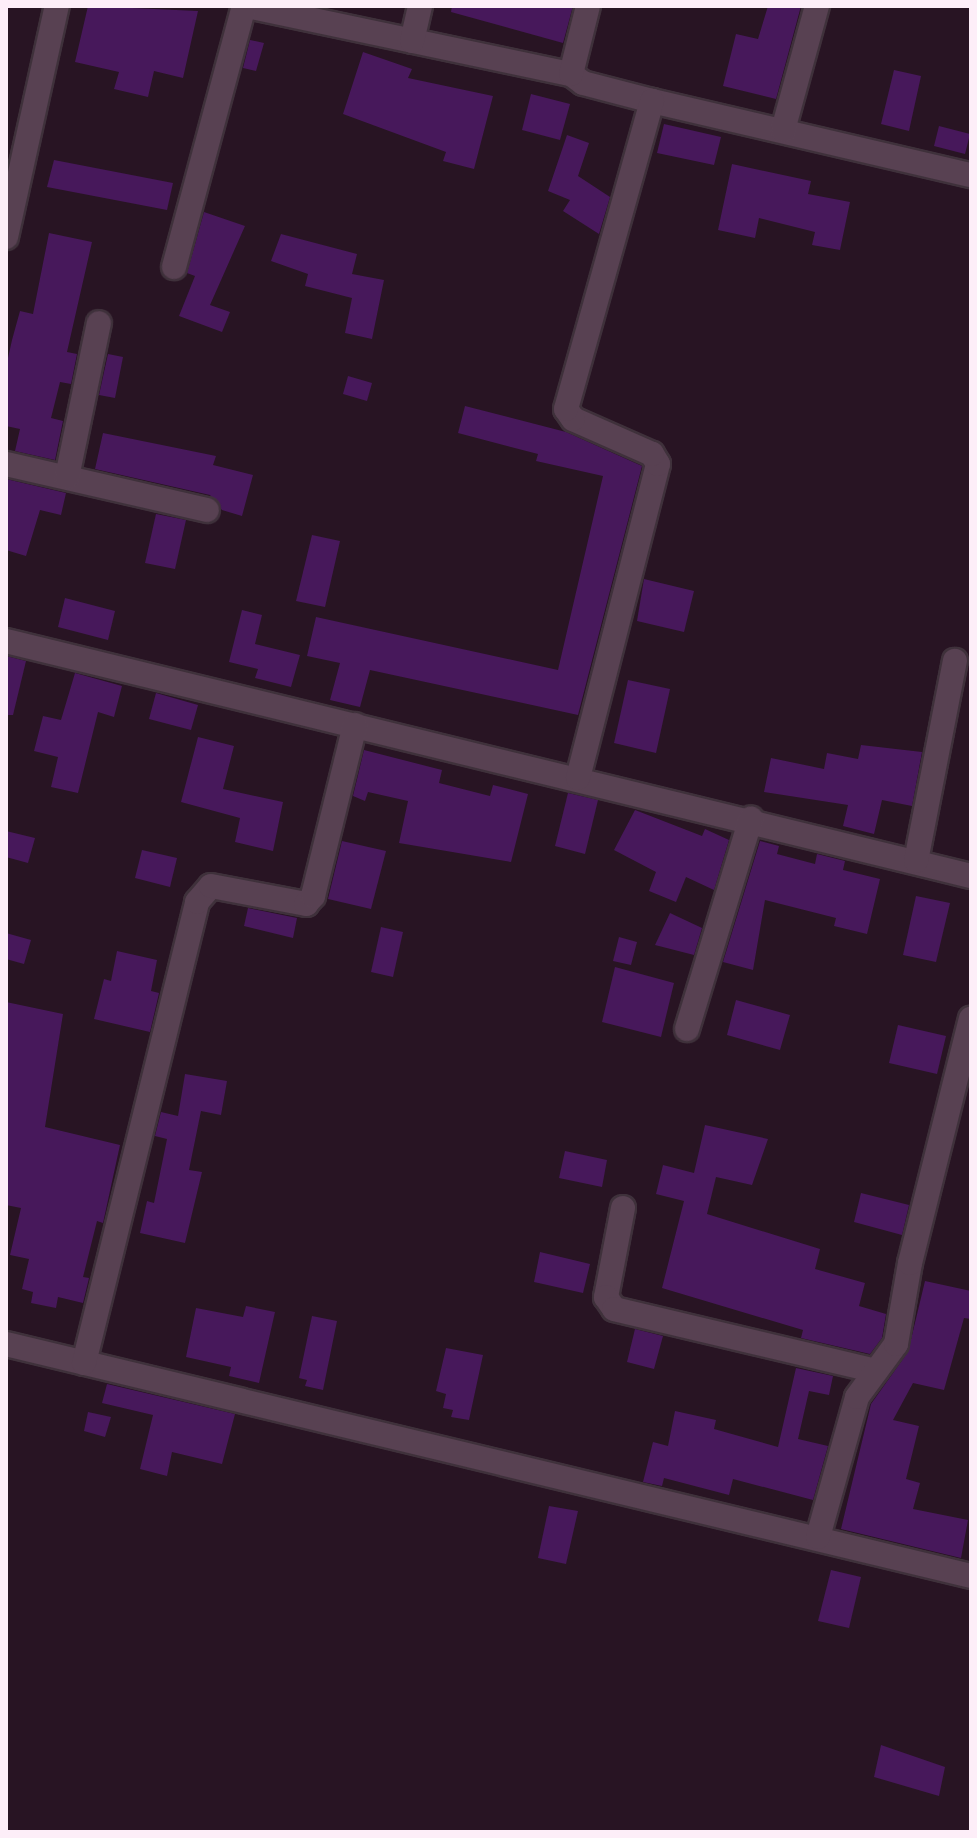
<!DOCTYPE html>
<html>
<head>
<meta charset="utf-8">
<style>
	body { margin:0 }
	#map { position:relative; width:977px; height:1838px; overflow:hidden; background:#281423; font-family:Signika,sans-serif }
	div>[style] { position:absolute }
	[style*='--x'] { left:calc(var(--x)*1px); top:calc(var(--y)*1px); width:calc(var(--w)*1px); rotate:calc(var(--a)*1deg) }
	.building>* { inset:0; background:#47185b }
	.roads { filter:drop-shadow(2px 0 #3f313b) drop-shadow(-2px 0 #3f313b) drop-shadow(0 2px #3f313b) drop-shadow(0 -2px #3f313b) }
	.minor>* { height:24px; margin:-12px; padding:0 12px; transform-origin:12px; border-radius:12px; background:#584152 }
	span { translate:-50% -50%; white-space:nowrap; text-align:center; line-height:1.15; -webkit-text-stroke:8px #1e0b1a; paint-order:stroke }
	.frame { position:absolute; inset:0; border:8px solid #fdeef8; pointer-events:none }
</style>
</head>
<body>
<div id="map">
	<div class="building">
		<div style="clip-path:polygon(88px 6px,198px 11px,183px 78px,154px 71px,148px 97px,114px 89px,119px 72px,75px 62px)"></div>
		<div style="clip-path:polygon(452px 6px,573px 6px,563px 43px,451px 12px)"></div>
		<div style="clip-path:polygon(768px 6px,801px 6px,776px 99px,723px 86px,736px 34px,758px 39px)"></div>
		<div style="clip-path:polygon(250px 40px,264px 43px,256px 71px,243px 68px)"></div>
		<div style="clip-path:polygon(363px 52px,412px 69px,408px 78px,493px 96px,474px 169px,443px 161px,446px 152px,343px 114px)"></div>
		<div style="clip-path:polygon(894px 70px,921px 76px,909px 131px,881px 124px)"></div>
		<div style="clip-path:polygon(531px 94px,570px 104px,560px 140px,522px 130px)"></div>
		<div style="clip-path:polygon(664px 124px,721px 137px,714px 165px,657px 153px)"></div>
		<div style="clip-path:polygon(939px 126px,970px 134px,965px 154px,934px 146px)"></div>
		<div style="clip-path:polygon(567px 135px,589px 143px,578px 176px,610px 197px,599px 234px,563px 211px,570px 200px,548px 191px)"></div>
		<div style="clip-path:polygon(54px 160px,173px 183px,167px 210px,47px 187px)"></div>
		<div style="clip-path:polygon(732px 164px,811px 181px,808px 194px,850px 202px,840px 250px,812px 245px,815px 232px,759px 218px,755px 238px,718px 230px)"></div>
		<div style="clip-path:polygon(204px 212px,245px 226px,210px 305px,230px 312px,222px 332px,179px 316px,195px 276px,187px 273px)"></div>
		<div style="clip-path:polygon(49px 233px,92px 242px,67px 352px,77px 354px,71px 384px,60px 382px,51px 418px,63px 421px,55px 460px,15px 451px,20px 429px,6px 426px,6px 367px,12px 340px,20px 311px,33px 314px)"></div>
		<div style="clip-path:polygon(281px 234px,357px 254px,352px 274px,384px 280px,372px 339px,345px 333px,352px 298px,305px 286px,308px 274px,271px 261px)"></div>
		<div style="clip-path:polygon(108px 354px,123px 357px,115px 398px,99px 395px)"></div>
		<div style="clip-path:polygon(348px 376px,372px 383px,367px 401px,343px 394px)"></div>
		<div style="clip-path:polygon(465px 406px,566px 432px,642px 466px,578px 715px,370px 670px,360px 707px,330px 700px,340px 663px,307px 656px,316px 617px,558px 670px,603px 476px,536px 461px,538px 454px,458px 433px)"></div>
		<div style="clip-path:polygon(103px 433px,216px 456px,213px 465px,253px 475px,242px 516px,222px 510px,210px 495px,95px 469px)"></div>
		<div style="clip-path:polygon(6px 479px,66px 493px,61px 515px,40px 510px,26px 556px,6px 550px)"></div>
		<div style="clip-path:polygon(156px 514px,186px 520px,175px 569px,145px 563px)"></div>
		<div style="clip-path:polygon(312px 535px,340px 541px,325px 607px,296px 601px)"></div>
		<div style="clip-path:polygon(644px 579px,694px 591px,684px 632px,637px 621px)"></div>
		<div style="clip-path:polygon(65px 598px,115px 611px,108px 640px,58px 627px)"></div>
		<div style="clip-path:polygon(242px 610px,262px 615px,255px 644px,300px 655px,291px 687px,255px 678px,258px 669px,229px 662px)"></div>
		<div style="clip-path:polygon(6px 656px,26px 661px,13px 715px,6px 715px)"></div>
		<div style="clip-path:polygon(75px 673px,122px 686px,114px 717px,98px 712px,78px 793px,51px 787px,58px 757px,34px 751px,43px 716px,61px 720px)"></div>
		<div style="clip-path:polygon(628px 680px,670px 689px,656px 753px,614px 743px)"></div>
		<div style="clip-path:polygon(156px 693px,198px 705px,191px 730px,149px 719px)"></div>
		<div style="clip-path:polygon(198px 737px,234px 746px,223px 789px,283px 802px,273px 851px,235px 842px,240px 818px,181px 802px)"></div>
		<div style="clip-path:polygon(861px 745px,922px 752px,912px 806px,882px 800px,874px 834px,843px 826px,848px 805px,764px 792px,771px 758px,824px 769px,827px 753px,858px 759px)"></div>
		<div style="clip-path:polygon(364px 750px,442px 770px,439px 783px,490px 796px,493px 785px,528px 794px,511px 862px,399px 843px,408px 801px,368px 792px,365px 801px,353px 796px)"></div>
		<div style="clip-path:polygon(568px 793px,598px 800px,585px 854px,555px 846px)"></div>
		<div style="clip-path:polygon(635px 810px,702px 836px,705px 829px,729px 840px,714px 890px,686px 877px,676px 902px,649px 891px,656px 872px,614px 850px)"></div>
		<div style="clip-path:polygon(6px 831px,35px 838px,28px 863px,6px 857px)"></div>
		<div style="clip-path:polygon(342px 841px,386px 851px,371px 909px,328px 899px)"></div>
		<div style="clip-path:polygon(760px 841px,779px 846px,777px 854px,815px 864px,817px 854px,845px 861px,843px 870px,880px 879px,867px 934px,834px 926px,836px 918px,765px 900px,753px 970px,723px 962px)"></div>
		<div style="clip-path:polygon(142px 850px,177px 858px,170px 887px,135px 878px)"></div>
		<div style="clip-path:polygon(916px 896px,950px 903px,936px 962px,903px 955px)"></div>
		<div style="clip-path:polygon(248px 908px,297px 918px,293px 938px,244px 926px)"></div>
		<div style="clip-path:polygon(670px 913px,702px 928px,694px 955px,655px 945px)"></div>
		<div style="clip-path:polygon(381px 927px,403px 932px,393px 977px,371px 972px)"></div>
		<div style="clip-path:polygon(6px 933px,31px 940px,24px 964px,6px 959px)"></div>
		<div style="clip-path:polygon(619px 937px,637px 942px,631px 965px,613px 961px)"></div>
		<div style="clip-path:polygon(117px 951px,157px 960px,151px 991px,159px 993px,150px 1032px,94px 1019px,104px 979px,111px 981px)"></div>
		<div style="clip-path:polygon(615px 967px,674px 983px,661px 1037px,602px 1022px)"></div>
		<div style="clip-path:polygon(736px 1000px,790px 1015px,780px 1050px,727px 1035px)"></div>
		<div style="clip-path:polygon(6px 1002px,63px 1014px,45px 1127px,120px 1145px,103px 1223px,97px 1221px,83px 1277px,89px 1278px,83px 1303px,58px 1297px,56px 1308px,31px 1303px,33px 1292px,22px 1289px,29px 1259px,10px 1255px,21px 1208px,6px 1205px)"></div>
		<div style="clip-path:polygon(898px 1025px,946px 1036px,937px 1074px,889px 1063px)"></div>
		<div style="clip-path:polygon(185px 1074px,227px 1081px,221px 1115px,201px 1111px,189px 1170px,202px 1172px,185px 1243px,140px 1233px,147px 1201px,154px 1203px,167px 1139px,155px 1136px,161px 1112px,178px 1116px)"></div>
		<div style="clip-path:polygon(705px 1125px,768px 1139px,752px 1185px,716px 1177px,707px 1214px,820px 1249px,815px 1269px,865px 1283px,859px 1306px,886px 1314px,882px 1338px,870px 1354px,801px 1338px,803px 1330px,662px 1288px,684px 1201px,656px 1194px,663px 1165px,694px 1173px)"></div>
		<div style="clip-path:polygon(565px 1151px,607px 1160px,602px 1187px,559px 1178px)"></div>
		<div style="clip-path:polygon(861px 1193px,909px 1205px,902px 1235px,854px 1222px)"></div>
		<div style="clip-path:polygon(540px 1252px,590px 1264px,583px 1293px,534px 1282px)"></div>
		<div style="clip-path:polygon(925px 1281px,971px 1291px,971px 1319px,964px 1318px,944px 1390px,913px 1383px,893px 1420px,919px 1426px,906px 1479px,920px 1483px,913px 1509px,968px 1520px,961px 1558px,841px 1529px,871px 1404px,908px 1352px)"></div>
		<div style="clip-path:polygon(246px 1306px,275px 1312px,259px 1383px,229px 1376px,231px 1367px,186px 1357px,196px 1308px,243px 1317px)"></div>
		<div style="clip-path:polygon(312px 1316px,337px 1321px,323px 1390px,305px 1386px,307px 1380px,299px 1378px)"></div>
		<div style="clip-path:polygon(635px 1329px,663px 1336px,654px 1369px,627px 1362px)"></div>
		<div style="clip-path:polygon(446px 1348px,483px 1355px,469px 1420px,451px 1417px,453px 1410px,443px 1408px,446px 1394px,436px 1391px)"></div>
		<div style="clip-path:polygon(796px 1368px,833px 1376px,829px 1395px,809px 1391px,798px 1439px,828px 1446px,813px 1500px,733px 1479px,729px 1495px,664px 1478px,662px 1486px,643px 1482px,653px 1442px,668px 1446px,675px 1411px,716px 1420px,714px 1429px,778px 1447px)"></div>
		<div style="clip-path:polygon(107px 1384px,235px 1414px,222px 1464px,172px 1452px,167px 1476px,140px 1469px,153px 1415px,102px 1403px)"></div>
		<div style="clip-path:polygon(88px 1412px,111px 1417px,105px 1437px,84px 1431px)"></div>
		<div style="clip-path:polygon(549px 1506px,578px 1511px,566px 1564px,538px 1558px)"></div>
		<div style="clip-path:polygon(831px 1570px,861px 1577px,849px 1628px,818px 1621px)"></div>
		<div style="clip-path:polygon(881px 1745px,945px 1767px,939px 1796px,874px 1777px)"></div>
	</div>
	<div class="roads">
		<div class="minor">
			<div style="--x:247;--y:6;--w:331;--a:11.9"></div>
			<div style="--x:571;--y:74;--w:15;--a:37"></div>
			<div style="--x:583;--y:83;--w:71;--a:14.6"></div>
			<div style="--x:652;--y:101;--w:327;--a:13.1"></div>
			<div style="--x:412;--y:41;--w:36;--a:-77"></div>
			<div style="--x:571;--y:74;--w:70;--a:-76"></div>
			<div style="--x:783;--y:130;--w:129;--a:-74.7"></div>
			<div style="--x:6;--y:237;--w:237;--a:-77.6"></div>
			<div style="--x:174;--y:267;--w:270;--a:-75"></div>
			<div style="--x:6;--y:464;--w:206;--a:12.9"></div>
			<div style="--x:67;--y:477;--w:157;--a:-78.3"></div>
			<div style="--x:6;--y:641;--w:993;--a:13.69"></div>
			<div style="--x:578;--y:778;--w:324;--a:-75.7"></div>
			<div style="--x:658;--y:464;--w:12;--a:-121"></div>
			<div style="--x:652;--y:454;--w:86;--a:-156.1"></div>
			<div style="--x:573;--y:419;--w:12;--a:-125"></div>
			<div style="--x:566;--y:409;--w:320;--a:-74.4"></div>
			<div style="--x:916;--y:861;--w:204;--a:-79"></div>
			<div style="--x:687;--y:1029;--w:220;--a:-73.1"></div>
			<div style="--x:623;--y:1208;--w:91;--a:100.8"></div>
			<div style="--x:606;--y:1297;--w:14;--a:56"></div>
			<div style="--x:614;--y:1309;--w:269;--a:13.3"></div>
			<div style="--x:6;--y:1344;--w:992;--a:13.52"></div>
			<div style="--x:84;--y:1363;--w:475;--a:-76.2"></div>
			<div style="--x:197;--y:902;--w:21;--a:-49"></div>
			<div style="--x:211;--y:886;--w:97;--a:10.7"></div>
			<div style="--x:306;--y:904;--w:11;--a:-49"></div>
			<div style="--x:313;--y:896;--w:176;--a:-76.2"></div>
			<div style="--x:818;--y:1537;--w:145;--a:-74.4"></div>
			<div style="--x:857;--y:1397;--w:66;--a:-53.7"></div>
			<div style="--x:896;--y:1344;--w:82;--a:-80.2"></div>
			<div style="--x:910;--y:1263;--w:252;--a:-76"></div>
		</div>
	</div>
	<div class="frame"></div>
</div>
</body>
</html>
